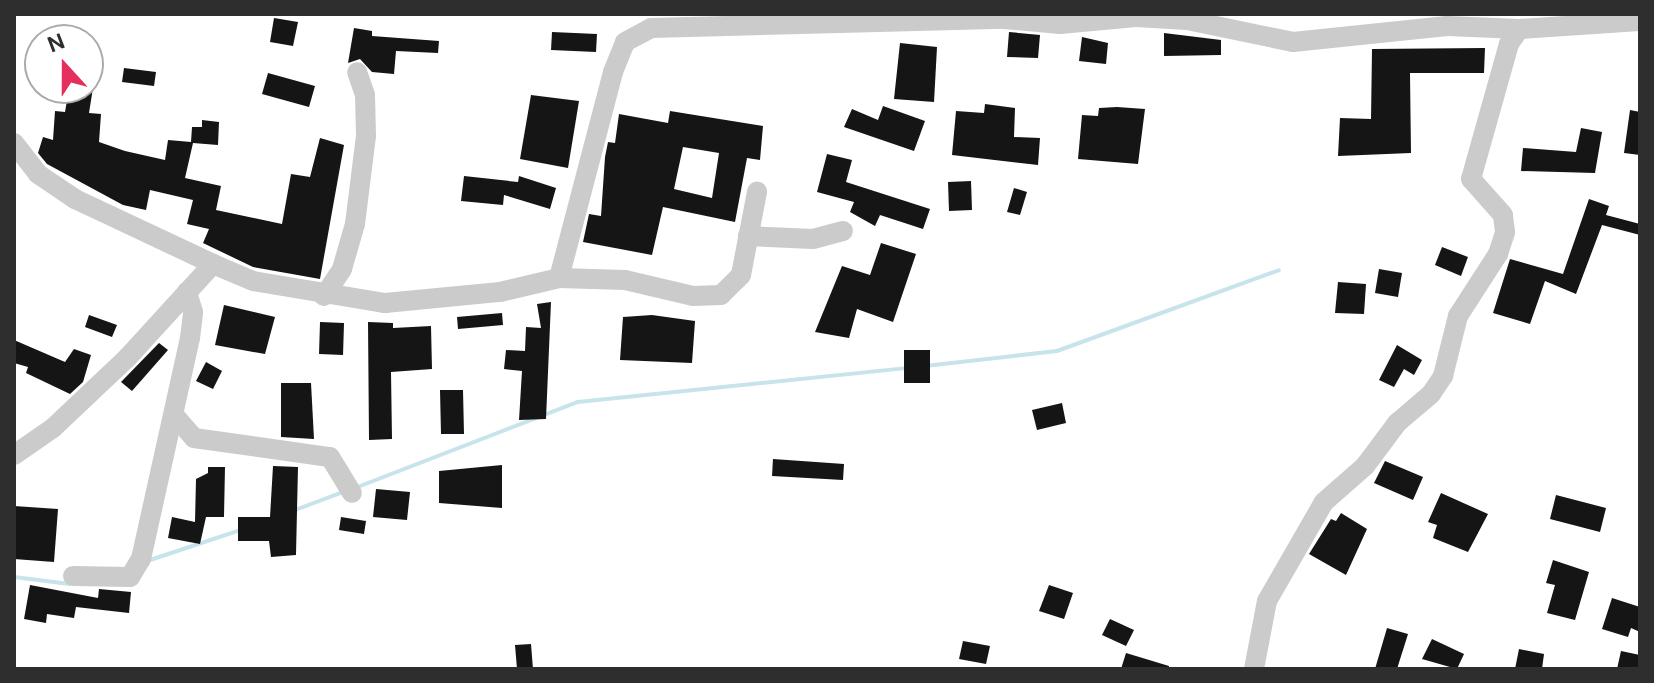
<!DOCTYPE html>
<html>
<head>
<meta charset="utf-8">
<style>
	body { margin:0 }
	#map { position:relative; width:1654px; height:683px; overflow:hidden; background:#fff; font-family:"DM Sans",sans-serif }
	div>[style] { position:absolute }
	[style*='--x'] { left:calc(var(--x)*1px); top:calc(var(--y)*1px); width:calc(var(--w)*1px); rotate:calc(var(--a)*1deg) }
	.stream>* { height:4px; margin:-2px; padding:0 2px; transform-origin:2px; border-radius:2px; background:#c7e4eb }
	.building>* { inset:0; background:#151515 }
	.minor>* { height:20px; margin:-10px; padding:0 10px; transform-origin:10px; border-radius:10px; background:#cbcbcb }
	span { translate:-50% -50%; white-space:nowrap; text-align:center; line-height:1.15; -webkit-text-stroke:8px #fff; paint-order:stroke }
	.frame { position:absolute; inset:0; border:16px solid #2e2e2e; pointer-events:none }
	.north { position:absolute; left:24px; top:24px; width:80px; height:80px; box-sizing:border-box; background:#fff; border:2px solid #ababab; border-radius:50%; rotate:339deg; font-size:22px; font-weight:700; line-height:32px; text-align:center; color:#2e2e2e }
	.north::after { content:''; display:block; margin:auto; width:28px; height:36px; background:#e52f5c; clip-path:polygon(50% 0,100% 100%,50% 72%,0 100%) }
</style>
</head>
<body>
<div id="map">
	<div class="stream">
		<div style="--x:925;--y:366;--w:133;--a:-6.5"></div>
		<div style="--x:1057;--y:351;--w:236;--a:-20"></div>
		<div style="--x:355;--y:488;--w:239;--a:-21.1"></div>
		<div style="--x:578;--y:402;--w:332;--a:-5.9"></div>
		<div style="--x:295;--y:510;--w:51;--a:-20.6"></div>
		<div style="--x:147;--y:561;--w:99;--a:-18.3"></div>
		<div style="--x:14;--y:577;--w:56;--a:7.1"></div>
	</div>
	<div class="building">
		<div style="clip-path:polygon(274px 18px,298px 22px,293px 46px,270px 42px)"></div>
		<div style="clip-path:polygon(354px 28px,372px 31px,372px 36px,439px 41px,438px 53px,396px 51px,394px 74px,372px 72px,360px 59px,348px 63px)"></div>
		<div style="clip-path:polygon(552px 32px,597px 34px,596px 52px,551px 50px)"></div>
		<div style="clip-path:polygon(1009px 32px,1040px 35px,1038px 58px,1007px 57px)"></div>
		<div style="clip-path:polygon(1164px 33px,1221px 40px,1221px 55px,1164px 56px)"></div>
		<div style="clip-path:polygon(1082px 37px,1108px 43px,1106px 64px,1079px 61px)"></div>
		<div style="clip-path:polygon(900px 43px,937px 47px,934px 102px,894px 99px)"></div>
		<div style="clip-path:polygon(1485px 48px,1484px 73px,1410px 73px,1411px 153px,1338px 156px,1340px 118px,1371px 119px,1372px 49px)"></div>
		<div style="clip-path:polygon(124px 68px,156px 72px,154px 86px,122px 82px)"></div>
		<div style="clip-path:polygon(268px 73px,315px 86px,309px 107px,262px 94px)"></div>
		<div style="clip-path:polygon(69px 88px,93px 88px,89px 113px,101px 114px,99px 142px,125px 151px,165px 160px,168px 140px,191px 142px,192px 127px,202px 127px,202px 120px,219px 122px,218px 145px,193px 143px,185px 178px,221px 186px,216px 210px,282px 224px,291px 174px,310px 177px,320px 138px,344px 145px,320px 279px,253px 267px,203px 243px,209px 229px,187px 224px,193px 200px,150px 190px,146px 210px,123px 205px,47px 164px,38px 153px,43px 137px,53px 140px,55px 111px,65px 112px)"></div>
		<div style="clip-path:polygon(531px 95px,579px 101px,568px 168px,520px 159px)"></div>
		<div style="clip-path:polygon(985px 104px,1015px 108px,1014px 137px,1040px 138px,1038px 165px,952px 155px,956px 111px,984px 113px)"></div>
		<div style="clip-path:polygon(883px 106px,925px 121px,914px 151px,844px 127px,852px 109px,878px 120px)"></div>
		<div style="clip-path:polygon(1117px 107px,1145px 109px,1138px 164px,1078px 159px,1082px 115px,1098px 116px,1099px 108px)"></div>
		<div style="clip-path:polygon(1630px 110px,1640px 112px,1640px 155px,1624px 153px)"></div>
		<div style="clip-path:polygon(evenodd,670px 111px,763px 126px,760px 160px,747px 158px,735px 222px,663px 207px,652px 255px,583px 242px,589px 214px,601px 216px,605px 157px,608px 142px,615px 143px,619px 114px,668px 123px,670px 111px,683px 147px,719px 153px,712px 198px,674px 189px,683px 147px)"></div>
		<div style="clip-path:polygon(1581px 128px,1602px 132px,1595px 173px,1521px 171px,1523px 148px,1576px 152px)"></div>
		<div style="clip-path:polygon(827px 154px,852px 160px,846px 182px,930px 209px,923px 229px,880px 215px,875px 226px,850px 212px,854px 202px,817px 192px)"></div>
		<div style="clip-path:polygon(464px 176px,518px 182px,519px 176px,556px 188px,550px 209px,504px 195px,503px 205px,461px 201px)"></div>
		<div style="clip-path:polygon(971px 181px,972px 210px,949px 211px,948px 182px)"></div>
		<div style="clip-path:polygon(1014px 188px,1027px 192px,1020px 215px,1007px 212px)"></div>
		<div style="clip-path:polygon(1589px 199px,1609px 206px,1606px 215px,1640px 224px,1640px 235px,1602px 225px,1576px 294px,1545px 281px,1530px 324px,1493px 313px,1510px 259px,1563px 274px)"></div>
		<div style="clip-path:polygon(881px 243px,916px 254px,893px 322px,857px 309px,849px 338px,815px 332px,842px 266px,870px 275px)"></div>
		<div style="clip-path:polygon(1442px 247px,1468px 257px,1461px 276px,1435px 265px)"></div>
		<div style="clip-path:polygon(1379px 269px,1402px 273px,1398px 297px,1375px 293px)"></div>
		<div style="clip-path:polygon(1338px 282px,1366px 284px,1364px 314px,1335px 313px)"></div>
		<div style="clip-path:polygon(551px 302px,546px 419px,519px 420px,522px 371px,504px 369px,506px 350px,525px 351px,526px 327px,541px 328px,537px 304px)"></div>
		<div style="clip-path:polygon(224px 305px,275px 317px,265px 354px,215px 345px)"></div>
		<div style="clip-path:polygon(502px 313px,503px 325px,458px 329px,457px 317px)"></div>
		<div style="clip-path:polygon(89px 315px,117px 325px,112px 337px,85px 327px)"></div>
		<div style="clip-path:polygon(652px 315px,695px 321px,692px 363px,620px 360px,623px 317px)"></div>
		<div style="clip-path:polygon(320px 322px,344px 323px,343px 355px,319px 354px)"></div>
		<div style="clip-path:polygon(368px 322px,393px 323px,393px 328px,431px 326px,432px 369px,391px 372px,392px 439px,369px 440px)"></div>
		<div style="clip-path:polygon(14px 340px,65px 362px,74px 349px,91px 355px,83px 382px,70px 394px,26px 373px,28px 367px,14px 363px)"></div>
		<div style="clip-path:polygon(159px 343px,168px 350px,132px 391px,121px 382px)"></div>
		<div style="clip-path:polygon(1397px 345px,1422px 360px,1414px 375px,1404px 369px,1394px 387px,1379px 380px)"></div>
		<div style="clip-path:polygon(904px 350px,930px 350px,930px 383px,904px 383px)"></div>
		<div style="clip-path:polygon(206px 362px,222px 371px,213px 389px,196px 381px)"></div>
		<div style="clip-path:polygon(281px 383px,311px 383px,314px 439px,281px 437px)"></div>
		<div style="clip-path:polygon(440px 390px,463px 390px,464px 434px,441px 434px)"></div>
		<div style="clip-path:polygon(1062px 403px,1066px 423px,1037px 430px,1032px 410px)"></div>
		<div style="clip-path:polygon(773px 459px,844px 464px,843px 480px,772px 476px)"></div>
		<div style="clip-path:polygon(1385px 461px,1423px 477px,1413px 500px,1374px 483px)"></div>
		<div style="clip-path:polygon(502px 465px,502px 508px,439px 503px,439px 471px)"></div>
		<div style="clip-path:polygon(273px 466px,298px 467px,296px 555px,271px 557px,269px 541px,238px 541px,238px 517px,270px 517px)"></div>
		<div style="clip-path:polygon(208px 467px,225px 467px,224px 517px,206px 517px,200px 544px,168px 538px,172px 517px,195px 522px,196px 479px,208px 473px)"></div>
		<div style="clip-path:polygon(376px 489px,410px 492px,407px 520px,373px 517px)"></div>
		<div style="clip-path:polygon(1441px 493px,1488px 514px,1468px 552px,1433px 538px,1437px 525px,1428px 522px)"></div>
		<div style="clip-path:polygon(1556px 495px,1606px 508px,1600px 532px,1550px 519px)"></div>
		<div style="clip-path:polygon(14px 506px,58px 509px,54px 562px,14px 559px)"></div>
		<div style="clip-path:polygon(1341px 513px,1367px 529px,1346px 575px,1309px 554px,1331px 519px,1336px 521px)"></div>
		<div style="clip-path:polygon(341px 517px,366px 521px,364px 534px,339px 530px)"></div>
		<div style="clip-path:polygon(1553px 560px,1589px 572px,1575px 620px,1547px 613px,1555px 585px,1546px 583px)"></div>
		<div style="clip-path:polygon(30px 585px,98px 598px,99px 589px,131px 592px,129px 613px,76px 607px,74px 618px,47px 614px,46px 623px,24px 619px)"></div>
		<div style="clip-path:polygon(1049px 585px,1073px 593px,1064px 619px,1039px 611px)"></div>
		<div style="clip-path:polygon(1612px 598px,1640px 607px,1640px 632px,1631px 628px,1628px 637px,1602px 629px)"></div>
		<div style="clip-path:polygon(1110px 619px,1134px 630px,1126px 646px,1102px 635px)"></div>
		<div style="clip-path:polygon(1387px 628px,1408px 634px,1397px 669px,1375px 669px)"></div>
		<div style="clip-path:polygon(1432px 639px,1464px 654px,1457px 669px,1422px 659px)"></div>
		<div style="clip-path:polygon(963px 641px,990px 646px,986px 664px,959px 659px)"></div>
		<div style="clip-path:polygon(531px 644px,533px 669px,517px 669px,515px 645px)"></div>
		<div style="clip-path:polygon(1519px 649px,1544px 654px,1542px 669px,1515px 669px)"></div>
		<div style="clip-path:polygon(1621px 651px,1640px 655px,1640px 669px,1617px 669px)"></div>
		<div style="clip-path:polygon(1126px 653px,1169px 666px,1169px 669px,1121px 669px)"></div>
	</div>
	<div class="minor">
		<div style="--x:14;--y:143;--w:39;--a:52"></div>
		<div style="--x:38;--y:174;--w:45;--a:34"></div>
		<div style="--x:75;--y:199;--w:153;--a:25.2"></div>
		<div style="--x:213;--y:264;--w:43;--a:23"></div>
		<div style="--x:253;--y:281;--w:134;--a:9.5"></div>
		<div style="--x:385;--y:303;--w:116;--a:-5.5"></div>
		<div style="--x:500;--y:292;--w:61;--a:-13.3"></div>
		<div style="--x:559;--y:278;--w:66;--a:1.7"></div>
		<div style="--x:625;--y:280;--w:70;--a:13.2"></div>
		<div style="--x:693;--y:296;--w:28;--a:-2"></div>
		<div style="--x:721;--y:295;--w:28;--a:-45"></div>
		<div style="--x:741;--y:275;--w:85;--a:-79.1"></div>
		<div style="--x:748;--y:236;--w:65;--a:2.6"></div>
		<div style="--x:813;--y:239;--w:31;--a:-15"></div>
		<div style="--x:559;--y:278;--w:213;--a:-75.3"></div>
		<div style="--x:613;--y:72;--w:32;--a:-68"></div>
		<div style="--x:625;--y:42;--w:30;--a:-28"></div>
		<div style="--x:651;--y:28;--w:353;--a:-1.5"></div>
		<div style="--x:1004;--y:19;--w:56;--a:5.1"></div>
		<div style="--x:1060;--y:24;--w:76;--a:-5.3"></div>
		<div style="--x:1136;--y:17;--w:51;--a:3.4"></div>
		<div style="--x:1187;--y:20;--w:108;--a:11.7"></div>
		<div style="--x:1293;--y:42;--w:155;--a:-5.9"></div>
		<div style="--x:1447;--y:26;--w:72;--a:2.4"></div>
		<div style="--x:324;--y:296;--w:32;--a:-56"></div>
		<div style="--x:342;--y:269;--w:47;--a:-73.9"></div>
		<div style="--x:355;--y:224;--w:89;--a:-82.9"></div>
		<div style="--x:366;--y:136;--w:41;--a:-91.4"></div>
		<div style="--x:365;--y:95;--w:24;--a:-109"></div>
		<div style="--x:174;--y:415;--w:30;--a:49"></div>
		<div style="--x:194;--y:438;--w:137;--a:8"></div>
		<div style="--x:330;--y:457;--w:42;--a:58.6"></div>
		<div style="--x:14;--y:455;--w:47;--a:-34.7"></div>
		<div style="--x:53;--y:428;--w:103;--a:-43.4"></div>
		<div style="--x:128;--y:357;--w:126;--a:-47.6"></div>
		<div style="--x:73;--y:576;--w:57;--a:1"></div>
		<div style="--x:130;--y:577;--w:21;--a:-59"></div>
		<div style="--x:141;--y:559;--w:226;--a:-77.5"></div>
		<div style="--x:190;--y:338;--w:26;--a:-83"></div>
		<div style="--x:193;--y:312;--w:21;--a:-107"></div>
		<div style="--x:1254;--y:669;--w:69;--a:-79.2"></div>
		<div style="--x:1267;--y:601;--w:114;--a:-60.1"></div>
		<div style="--x:1324;--y:502;--w:55;--a:-41.3"></div>
		<div style="--x:1365;--y:466;--w:54;--a:-53.3"></div>
		<div style="--x:1397;--y:423;--w:45;--a:-40.5"></div>
		<div style="--x:1431;--y:394;--w:22;--a:-56"></div>
		<div style="--x:1443;--y:376;--w:62;--a:-76"></div>
		<div style="--x:1458;--y:316;--w:74;--a:-57.2"></div>
		<div style="--x:1498;--y:254;--w:23;--a:-72"></div>
		<div style="--x:1505;--y:232;--w:17;--a:-97"></div>
		<div style="--x:1503;--y:215;--w:48;--a:-131.6"></div>
		<div style="--x:1471;--y:179;--w:140;--a:-74.3"></div>
		<div style="--x:1509;--y:44;--w:18;--a:-56"></div>
		<div style="--x:1519;--y:29;--w:121;--a:-3.8"></div>
	</div>
	<div class="frame"></div>
	<div class="north">N</div>
</div>
</body>
</html>
